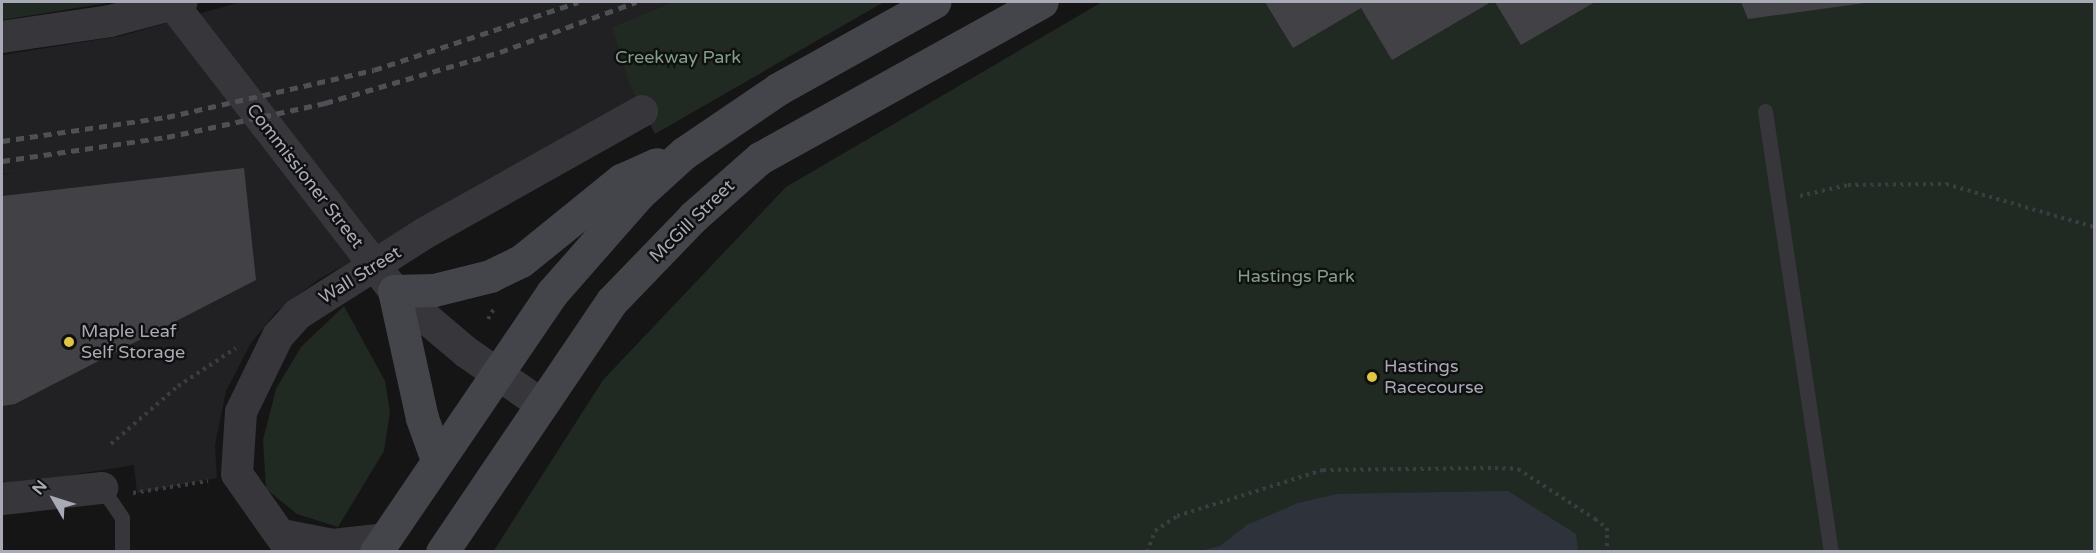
<!DOCTYPE html>
<html>
<head>
<meta charset="utf-8">
<style>
	body { margin:0 }
	#map { position:relative; width:2096px; height:553px; overflow:hidden; background:#151516; font-family:"Varela Round",sans-serif }
	div>[style] { position:absolute }
	[style*='--x'] { left:calc(var(--x)*1px); top:calc(var(--y)*1px); width:calc(var(--w)*1px); rotate:calc(var(--a)*1deg) }
	.built>* { inset:0; background:#212123 }
	.green>* { inset:0; background:#212923 }
	.water>* { inset:0; background:#2e333b }
	.building>* { inset:0; background:#424246 }
	.path>* { height:4px; margin-top:-2px; transform-origin:0; background:repeating-linear-gradient(90deg,#3c3d42 0 3px,transparent 0 7.5px) }
	.service>* { height:15px; margin:-7.5px; padding:0 7.5px; transform-origin:7.5px; border-radius:7.5px; background:#36363b }
	.minor>* { height:32px; margin:-16px; padding:0 16px; transform-origin:16px; border-radius:16px; background:#36363b }
	.secondary>* { height:33px; margin:-16.5px; padding:0 16.5px; transform-origin:16.5px; border-radius:16.5px; background:#44454b }
	.rail>* { height:4.5px; margin-top:-2.25px; transform-origin:0; background:repeating-linear-gradient(90deg,#4f5056 0 8px,transparent 0 14px) }
	.dots>* { width:16px; height:16px; translate:-50% -50%; box-sizing:border-box; border:3px solid #101011; border-radius:50% }
	span { translate:-50% -50%; white-space:nowrap; text-align:center; line-height:1.15; -webkit-text-stroke:5px #101011; paint-order:stroke }
	.park-label { font-size:18px; color:#819f88 }
	.street-label { font-size:18px; color:#a8aab5 }
	.poi-label { font-size:18px; color:#a8aab5 }
	.left { translate:0 -50%; text-align:left }
	.frame { position:absolute; inset:0; border:3px solid #a8aab5; pointer-events:none }
	.north { position:absolute; left:24px; top:469px; width:60px; height:60px; -webkit-text-stroke:4px #101011; paint-order:stroke; rotate:309deg; font-size:16px; font-weight:700; line-height:24px; text-align:center; color:#a8aab5 }
	.north::after { content:''; display:block; margin:auto; width:21px; height:27px; background:#a8aab5; clip-path:polygon(50% 0,100% 100%,50% 72%,0 100%) }
</style>
</head>
<body>
<div id="map">
	<div class="built">
		<div style="clip-path:polygon(241px 2px,673px 2px,612px 27px,638px 102px,319px 279px,276px 312px,251px 343px,226px 391px,215px 445px,217px 478px,137px 493px,134px 465px,2px 486px,2px 175px,14px 173px,2px 174px,2px 55px,121px 36px)"></div>
	</div>
	<div class="green">
		<div style="clip-path:polygon(2px 2px,114px 2px,2px 20px)"></div>
		<div style="clip-path:polygon(673px 2px,884px 2px,655px 134px,629px 83px,612px 27px)"></div>
		<div style="clip-path:polygon(1102px 2px,2094px 2px,2094px 551px,493px 552px,603px 380px,786px 187px)"></div>
		<div style="clip-path:polygon(344px 306px,385px 381px,390px 412px,384px 451px,338px 527px,297px 514px,266px 489px,263px 440px,276px 389px,301px 347px)"></div>
	</div>
	<div class="water">
		<div style="clip-path:polygon(1508px 491px,1576px 534px,1578px 551px,1200px 551px,1220px 546px,1247px 525px,1298px 503px,1337px 494px)"></div>
	</div>
	<div class="building">
		<div style="clip-path:polygon(1265px 2px,1491px 2px,1392px 60px,1361px 8px,1293px 48px)"></div>
		<div style="clip-path:polygon(1495px 2px,1595px 2px,1521px 45px)"></div>
		<div style="clip-path:polygon(1741px 2px,1865px 2px,1865px 3px,1748px 19px)"></div>
		<div style="clip-path:polygon(244px 168px,256px 280px,15px 404px,2px 406px,2px 196px)"></div>
	</div>
	<div class="path">
		<div style="--x:1800;--y:196;--w:49;--a:-12.9"></div>
		<div style="--x:1848;--y:185;--w:98;--a:-0.6"></div>
		<div style="--x:1946;--y:184;--w:154;--a:16.2"></div>
		<div style="--x:488;--y:319;--w:14;--a:-60"></div>
		<div style="--x:111;--y:444;--w:89;--a:-40.9"></div>
		<div style="--x:178;--y:386;--w:69;--a:-33.2"></div>
		<div style="--x:133;--y:493;--w:76;--a:-9.1"></div>
		<div style="--x:1147;--y:552;--w:22;--a:-69"></div>
		<div style="--x:1155;--y:531;--w:27;--a:-34"></div>
		<div style="--x:1177;--y:516;--w:153;--a:-17.5"></div>
		<div style="--x:1323;--y:470;--w:172;--a:-0.7"></div>
		<div style="--x:1495;--y:468;--w:23;--a:2"></div>
		<div style="--x:1518;--y:469;--w:92;--a:33"></div>
		<div style="--x:1595;--y:519;--w:15;--a:37"></div>
		<div style="--x:1607;--y:528;--w:24;--a:90"></div>
	</div>
	<div class="service">
		<div style="--x:1765;--y:111;--w:446;--a:81.5"></div>
		<div style="--x:102;--y:488;--w:36;--a:56"></div>
		<div style="--x:122;--y:518;--w:34;--a:90"></div>
	</div>
	<div class="minor">
		<div style="--x:171;--y:2;--w:365;--a:52.3"></div>
		<div style="--x:394;--y:291;--w:94;--a:40.3"></div>
		<div style="--x:466;--y:352;--w:88;--a:34.8"></div>
		<div style="--x:2;--y:37;--w:109;--a:-8.4"></div>
		<div style="--x:110;--y:21;--w:74;--a:-14.8"></div>
		<div style="--x:2;--y:499;--w:101;--a:-6.3"></div>
		<div style="--x:282;--y:535;--w:52;--a:11.1"></div>
		<div style="--x:333;--y:545;--w:52;--a:-6.6"></div>
		<div style="--x:292;--y:552;--w:95;--a:-125.2"></div>
		<div style="--x:237;--y:474;--w:62;--a:-86.3"></div>
		<div style="--x:241;--y:412;--w:85;--a:-64"></div>
		<div style="--x:278;--y:336;--w:30;--a:-48"></div>
		<div style="--x:298;--y:314;--w:151;--a:-32.5"></div>
		<div style="--x:425;--y:233;--w:249;--a:-29.3"></div>
	</div>
	<div class="secondary">
		<div style="--x:437;--y:460;--w:45;--a:-109.7"></div>
		<div style="--x:422;--y:418;--w:130;--a:-102.4"></div>
		<div style="--x:394;--y:291;--w:40;--a:-1.4"></div>
		<div style="--x:434;--y:290;--w:58;--a:-14"></div>
		<div style="--x:490;--y:276;--w:34;--a:-26"></div>
		<div style="--x:521;--y:261;--w:129;--a:-39"></div>
		<div style="--x:621;--y:180;--w:39;--a:-24"></div>
		<div style="--x:376;--y:552;--w:313;--a:-55.8"></div>
		<div style="--x:552;--y:293;--w:133;--a:-48.7"></div>
		<div style="--x:640;--y:193;--w:59;--a:-42.3"></div>
		<div style="--x:684;--y:153;--w:114;--a:-34.2"></div>
		<div style="--x:778;--y:89;--w:179;--a:-29.1"></div>
		<div style="--x:442;--y:552;--w:303;--a:-55.9"></div>
		<div style="--x:612;--y:301;--w:117;--a:-46"></div>
		<div style="--x:693;--y:217;--w:89;--a:-41.4"></div>
		<div style="--x:760;--y:158;--w:322;--a:-29"></div>
	</div>
	<div class="rail">
		<div style="--x:2;--y:141;--w:167;--a:-8.3"></div>
		<div style="--x:167;--y:117;--w:212;--a:-12.8"></div>
		<div style="--x:374;--y:70;--w:215;--a:-18.4"></div>
		<div style="--x:2;--y:161;--w:167;--a:-8.3"></div>
		<div style="--x:167;--y:137;--w:162;--a:-12.1"></div>
		<div style="--x:325;--y:103;--w:182;--a:-16.2"></div>
		<div style="--x:500;--y:52;--w:145;--a:-20.2"></div>
	</div>
	<div class="dots">
		<div style="left:69px;top:342px;background:#e0c643"></div>
		<div style="left:1372px;top:377px;background:#e0c643"></div>
	</div>
	<div class="park-label">
		<span style="left:678px;top:57px">Creekway Park</span>
		<span style="left:1296px;top:276px">Hastings Park</span>
	</div>
	<div class="street-label">
		<span style="left:305px;top:176px;rotate:52deg">Commissioner Street</span>
		<span style="left:692px;top:221px;rotate:-44deg">McGill Street</span>
		<span style="left:360px;top:275px;rotate:-32deg">Wall Street</span>
	</div>
	<div class="poi-label">
		<span class="left" style="left:81px;top:342px">Maple Leaf<br>Self Storage</span>
		<span class="left" style="left:1384px;top:377px">Hastings<br>Racecourse</span>
	</div>
	<div class="frame"></div>
	<div class="north">N</div>
</div>
</body>
</html>
